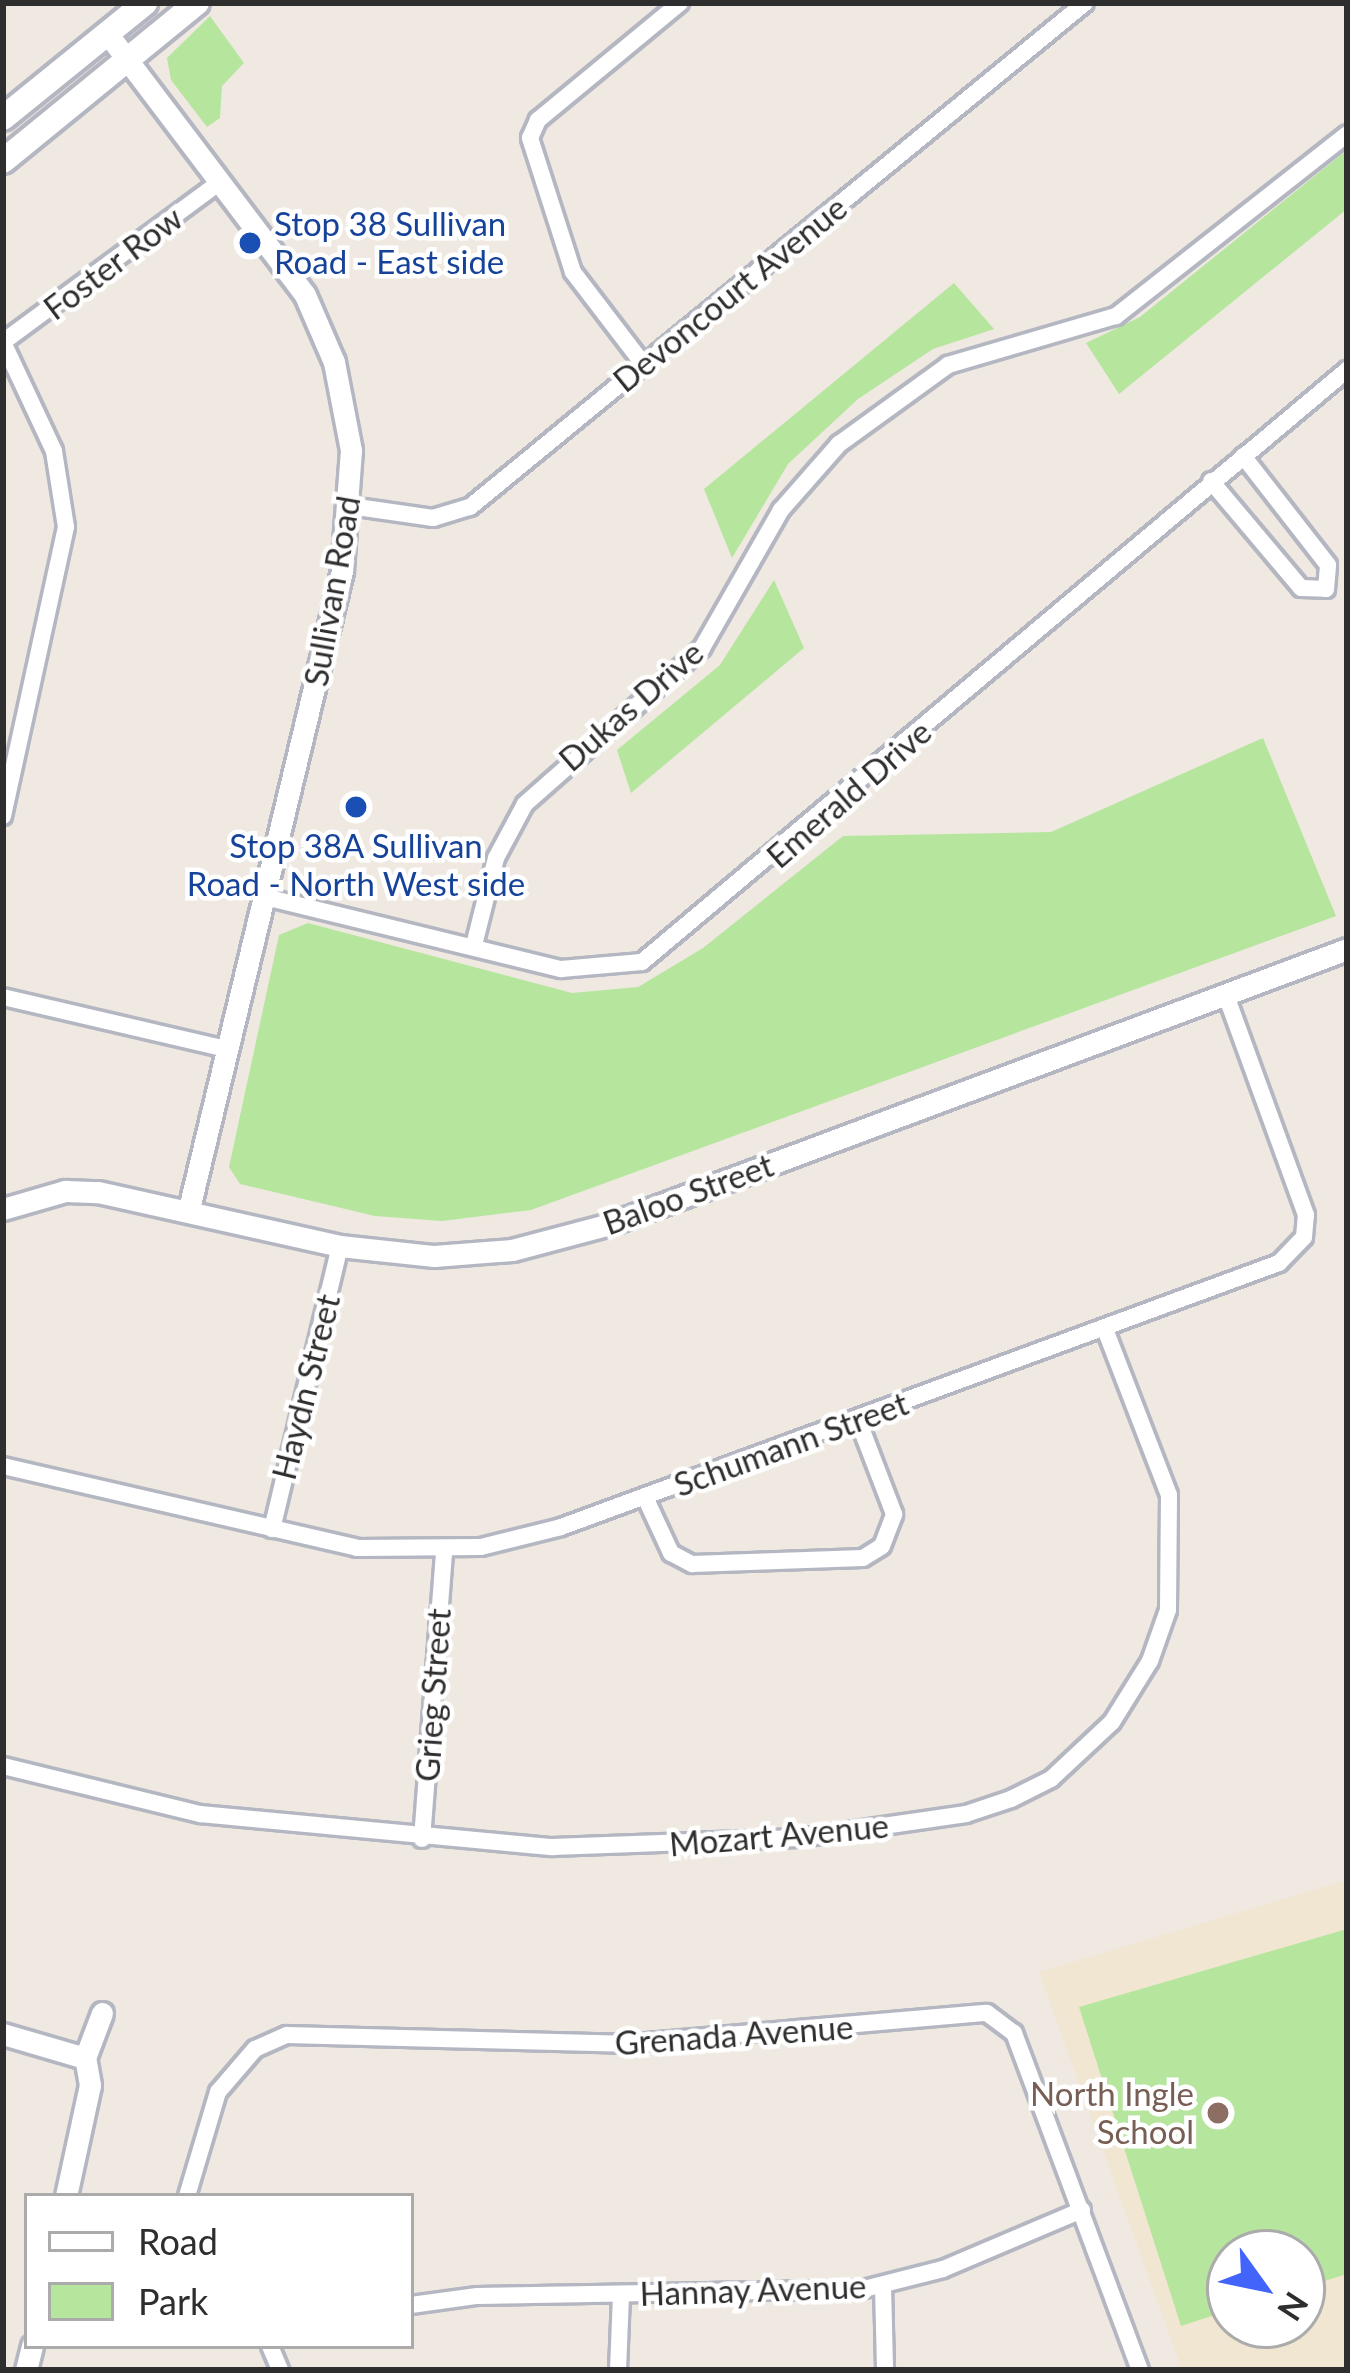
<!DOCTYPE html>
<html>
<head>
<meta charset="utf-8">
<style>
	body { margin:0 }
	#map { position:relative; width:1350px; height:2373px; overflow:hidden; background:#efe9e1; font-family:Lato,sans-serif }
	div>[style] { position:absolute }
	[style*='--x'] { left:calc(var(--x)*1px); top:calc(var(--y)*1px); width:calc(var(--w)*1px); rotate:calc(var(--a)*1deg) }
	.education>* { inset:0; background:#f0e6d1 }
	.green>* { inset:0; background:#b6e59e }
	.roads { filter:drop-shadow(3px 0 #b4b7c1) drop-shadow(-3px 0 #b4b7c1) drop-shadow(0 3px #b4b7c1) drop-shadow(0 -3px #b4b7c1) }
	.minor>* { height:16px; margin:-8px; padding:0 8px; transform-origin:8px; border-radius:8px; background:#fff }
	.tertiary>* { height:21px; margin:-10.5px; padding:0 10.5px; transform-origin:10.5px; border-radius:10.5px; background:#fff }
	.secondary>* { height:24px; margin:-12px; padding:0 12px; transform-origin:12px; border-radius:12px; background:#fff }
	.dots>* { width:33px; height:33px; translate:-50% -50%; box-sizing:border-box; border:6px solid #fff; border-radius:50% }
	span { translate:-50% -50%; white-space:nowrap; text-align:center; line-height:1.15; -webkit-text-stroke:9px #fff; paint-order:stroke }
	.transit-label { font-size:33px; color:#164399 }
	.left { translate:0 -50%; text-align:left }
	.street-label { font-size:33px; color:#2e2e2e }
	.education-label { font-size:33px; color:#785e54 }
	.right { translate:-100% -50%; text-align:right }
	.frame { position:absolute; inset:0; border:6px solid #2e2e2e; pointer-events:none }
	.legend { position:absolute; left:24px; top:2193px; width:390px; height:156px; box-sizing:border-box; background:#fff; border:3px solid #ababab; margin:0; padding:15px 21px; list-style:none; font-size:36px; color:#2e2e2e }
	.legend li { display:flex; align-items:center; gap:24px; height:60px }
	.legend b { width:60px; border:3px solid #ababab }
	.north { position:absolute; left:1206px; top:2229px; width:120px; height:120px; box-sizing:border-box; background:#fff; border:3px solid #ababab; border-radius:50%; rotate:123deg; font-size:33px; font-weight:700; line-height:48px; text-align:center; color:#2e2e2e }
	.north::after { content:''; display:block; margin:auto; width:42px; height:54px; background:#4264fb; clip-path:polygon(50% 0,100% 100%,50% 72%,0 100%) }
</style>
</head>
<body>
<div id="map">
	<div class="education">
		<div style="clip-path:polygon(evenodd,1347px 1880px,1347px 2370px,1182px 2370px,1039px 1972px,1347px 1880px,1230px 2253px,1302px 2253px,1302px 2325px,1230px 2325px,1230px 2253px)"></div>
	</div>
	<div class="green">
		<div style="clip-path:polygon(210px 16px,244px 63px,222px 86px,220px 118px,207px 127px,171px 80px,167px 58px)"></div>
		<div style="clip-path:polygon(1347px 150px,1347px 209px,1119px 394px,1086px 343px,1140px 317px)"></div>
		<div style="clip-path:polygon(954px 283px,994px 329px,933px 349px,858px 399px,788px 464px,732px 558px,704px 489px)"></div>
		<div style="clip-path:polygon(774px 580px,804px 648px,631px 793px,617px 750px,720px 665px)"></div>
		<div style="clip-path:polygon(1263px 738px,1336px 916px,531px 1210px,442px 1221px,375px 1216px,240px 1184px,229px 1167px,279px 935px,308px 923px,572px 993px,638px 987px,703px 948px,843px 836px,1051px 832px)"></div>
		<div style="clip-path:polygon(1347px 1929px,1347px 2274px,1302px 2288px,1302px 2253px,1230px 2253px,1230px 2310px,1181px 2326px,1079px 2007px)"></div>
	</div>
	<div class="roads">
		<div class="minor">
			<div style="--x:3;--y:342;--w:271;--a:-36.4"></div>
			<div style="--x:644;--y:365;--w:117;--a:-127.4"></div>
			<div style="--x:573;--y:272;--w:141;--a:-107.8"></div>
			<div style="--x:530;--y:138;--w:20;--a:-66"></div>
			<div style="--x:538;--y:120;--w:184;--a:-39.5"></div>
			<div style="--x:1211;--y:481;--w:140;--a:49.9"></div>
			<div style="--x:1301;--y:588;--w:25;--a:2"></div>
			<div style="--x:1326;--y:589;--w:24;--a:-85"></div>
			<div style="--x:1328;--y:565;--w:138;--a:-127.9"></div>
			<div style="--x:350;--y:506;--w:84;--a:8.2"></div>
			<div style="--x:433;--y:518;--w:39;--a:-17"></div>
			<div style="--x:470;--y:507;--w:795;--a:-39.34"></div>
			<div style="--x:3;--y:816;--w:296;--a:-77.7"></div>
			<div style="--x:66;--y:527;--w:77;--a:-99"></div>
			<div style="--x:54;--y:451;--w:120;--a:-115.1"></div>
			<div style="--x:265;--y:897;--w:305;--a:13.7"></div>
			<div style="--x:561;--y:969;--w:81;--a:-4.9"></div>
			<div style="--x:642;--y:962;--w:921;--a:-40.02"></div>
			<div style="--x:474;--y:945;--w:90;--a:-75.8"></div>
			<div style="--x:496;--y:858;--w:61;--a:-61.8"></div>
			<div style="--x:525;--y:804;--w:236;--a:-41.4"></div>
			<div style="--x:702;--y:648;--w:159;--a:-60.2"></div>
			<div style="--x:781;--y:510;--w:88;--a:-48.7"></div>
			<div style="--x:839;--y:444;--w:135;--a:-35.9"></div>
			<div style="--x:948;--y:365;--w:175;--a:-16.3"></div>
			<div style="--x:1116;--y:316;--w:294;--a:-38.2"></div>
			<div style="--x:3;--y:997;--w:230;--a:13.1"></div>
			<div style="--x:3;--y:1466;--w:363;--a:13"></div>
			<div style="--x:357;--y:1548;--w:124;--a:-0.5"></div>
			<div style="--x:481;--y:1547;--w:82;--a:-14"></div>
			<div style="--x:561;--y:1527;--w:765;--a:-20.19"></div>
			<div style="--x:1279;--y:1263;--w:36;--a:-46"></div>
			<div style="--x:1304;--y:1237;--w:22;--a:-85"></div>
			<div style="--x:1306;--y:1215;--w:236;--a:-110"></div>
			<div style="--x:645;--y:1497;--w:62;--a:65.1"></div>
			<div style="--x:671;--y:1553;--w:24;--a:28"></div>
			<div style="--x:692;--y:1564;--w:171;--a:-2"></div>
			<div style="--x:863;--y:1558;--w:22;--a:-32"></div>
			<div style="--x:882;--y:1546;--w:34;--a:-69"></div>
			<div style="--x:894;--y:1514;--w:101;--a:-111"></div>
			<div style="--x:272;--y:1529;--w:291;--a:-76.5"></div>
			<div style="--x:3;--y:1766;--w:203;--a:13.7"></div>
			<div style="--x:200;--y:1814;--w:354;--a:5.4"></div>
			<div style="--x:552;--y:1847;--w:248;--a:-2.1"></div>
			<div style="--x:800;--y:1838;--w:168;--a:-8.2"></div>
			<div style="--x:966;--y:1814;--w:47;--a:-18.4"></div>
			<div style="--x:1011;--y:1799;--w:45;--a:-26.6"></div>
			<div style="--x:1051;--y:1779;--w:83;--a:-43.1"></div>
			<div style="--x:1112;--y:1722;--w:72;--a:-58.1"></div>
			<div style="--x:1150;--y:1661;--w:54;--a:-70.6"></div>
			<div style="--x:1168;--y:1610;--w:115;--a:-89.5"></div>
			<div style="--x:1169;--y:1495;--w:178;--a:-111.1"></div>
			<div style="--x:422;--y:1839;--w:288;--a:-85.6"></div>
			<div style="--x:187;--y:2196;--w:109;--a:-73.4"></div>
			<div style="--x:218;--y:2092;--w:57;--a:-49.3"></div>
			<div style="--x:255;--y:2049;--w:35;--a:-24"></div>
			<div style="--x:287;--y:2035;--w:336;--a:1.5"></div>
			<div style="--x:623;--y:2044;--w:365;--a:-4.9"></div>
			<div style="--x:987;--y:2013;--w:34;--a:37"></div>
			<div style="--x:1014;--y:2033;--w:360;--a:69.5"></div>
			<div style="--x:883;--y:2286;--w:84;--a:88.6"></div>
			<div style="--x:411;--y:2305;--w:67;--a:-7.8"></div>
			<div style="--x:477;--y:2296;--w:387;--a:-1"></div>
			<div style="--x:864;--y:2289;--w:81;--a:-14.2"></div>
			<div style="--x:943;--y:2269;--w:151;--a:-23"></div>
			<div style="--x:270;--y:2346;--w:26;--a:67"></div>
			<div style="--x:618;--y:2370;--w:76;--a:-87.7"></div>
		</div>
		<div class="tertiary">
			<div style="--x:107;--y:33;--w:328;--a:52.9"></div>
			<div style="--x:305;--y:295;--w:73;--a:66.6"></div>
			<div style="--x:334;--y:362;--w:90;--a:79.1"></div>
			<div style="--x:351;--y:450;--w:121;--a:94.3"></div>
			<div style="--x:342;--y:571;--w:656;--a:103.49"></div>
			<div style="--x:3;--y:1209;--w:65;--a:-16.2"></div>
			<div style="--x:65;--y:1191;--w:33;--a:2"></div>
			<div style="--x:98;--y:1192;--w:248;--a:12.6"></div>
			<div style="--x:340;--y:1246;--w:95;--a:6.1"></div>
			<div style="--x:434;--y:1256;--w:78;--a:-4.4"></div>
			<div style="--x:512;--y:1250;--w:101;--a:-14.9"></div>
			<div style="--x:610;--y:1224;--w:787;--a:-20.46"></div>
			<div style="--x:3;--y:2034;--w:85;--a:16.3"></div>
			<div style="--x:66;--y:2196;--w:114;--a:-77.8"></div>
			<div style="--x:90;--y:2085;--w:27;--a:-100"></div>
			<div style="--x:85;--y:2058;--w:48;--a:-69.3"></div>
			<div style="--x:26;--y:2370;--w:25;--a:-76"></div>
		</div>
		<div class="secondary">
			<div style="--x:3;--y:118;--w:183;--a:-39"></div>
			<div style="--x:3;--y:161;--w:250;--a:-39.2"></div>
		</div>
	</div>
	<div class="dots">
		<div style="left:250px;top:243px;background:#1a4fb4"></div>
		<div style="left:356px;top:807px;background:#1a4fb4"></div>
		<div style="left:1218px;top:2113px;background:#8d6e63"></div>
	</div>
	<div class="transit-label">
		<span class="left" style="left:274px;top:243px">Stop 38 Sullivan<br>Road - East side</span>
		<span style="left:356px;top:865px">Stop 38A Sullivan<br>Road - North West side</span>
	</div>
	<div class="street-label">
		<span style="left:113px;top:263px;rotate:-37deg">Foster Row</span>
		<span style="left:730px;top:294px;rotate:-39deg">Devoncourt Avenue</span>
		<span style="left:332px;top:591px;rotate:-80deg">Sullivan Road</span>
		<span style="left:631px;top:706px;rotate:-41deg">Dukas Drive</span>
		<span style="left:849px;top:794px;rotate:-41deg">Emerald Drive</span>
		<span style="left:688px;top:1194px;rotate:-20deg">Baloo Street</span>
		<span style="left:306px;top:1387px;rotate:-76deg">Haydn Street</span>
		<span style="left:791px;top:1444px;rotate:-20deg">Schumann Street</span>
		<span style="left:433px;top:1695px;rotate:-86deg">Grieg Street</span>
		<span style="left:779px;top:1835px;rotate:-5deg">Mozart Avenue</span>
		<span style="left:734px;top:2035px;rotate:-4deg">Grenada Avenue</span>
		<span style="left:753px;top:2290px;rotate:-2deg">Hannay Avenue</span>
	</div>
	<div class="education-label">
		<span class="right" style="left:1194px;top:2113px">North Ingle<br>School</span>
	</div>
	<div class="frame"></div>
	<ul class="legend">
	<li><b style="height:15px;background:#fff"></b>Road</li>
	<li><b style="height:33px;background:#b6e59e"></b>Park</li>
	</ul>
	<div class="north">N</div>
</div>
</body>
</html>
